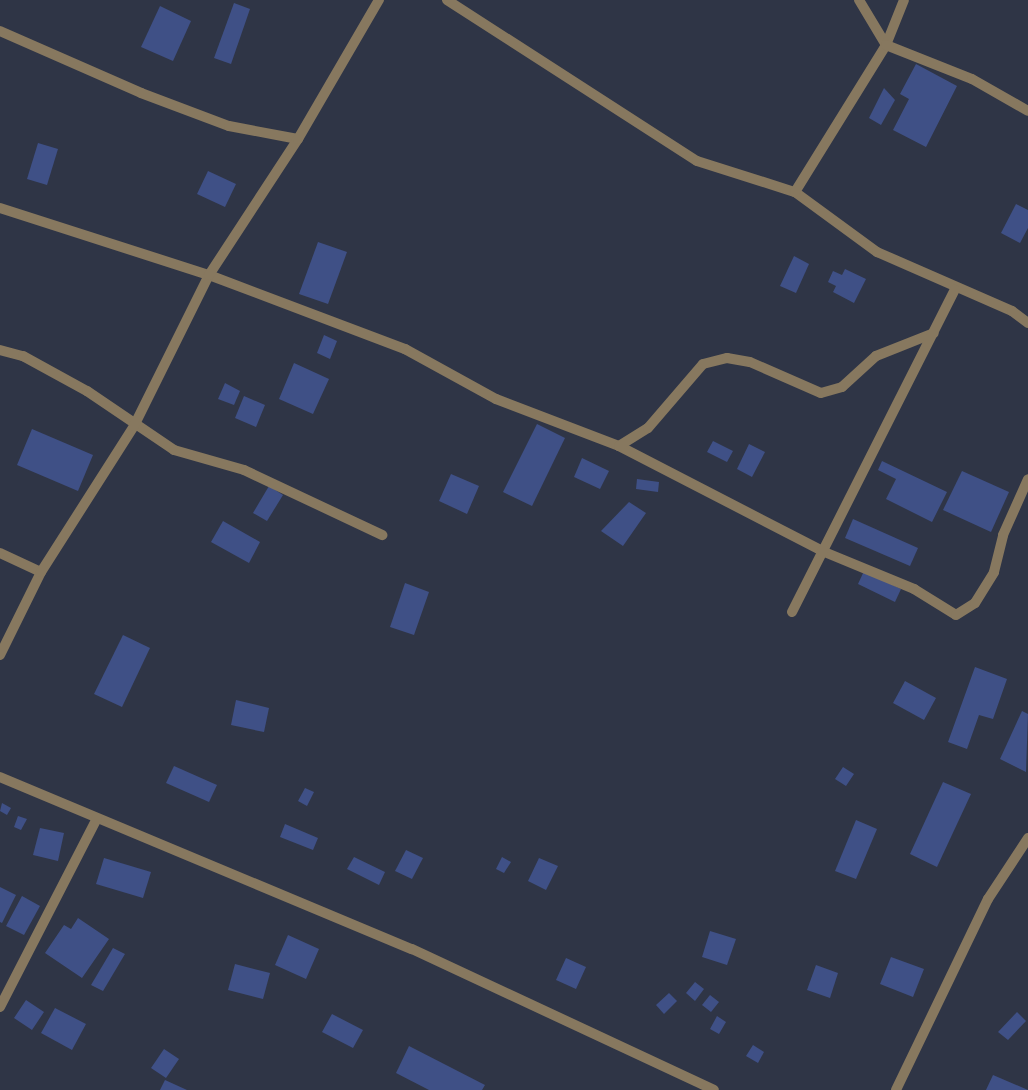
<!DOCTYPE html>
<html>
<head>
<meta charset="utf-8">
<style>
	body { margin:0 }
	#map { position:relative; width:1028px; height:1090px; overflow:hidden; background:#2f3546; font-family:Georgia,serif }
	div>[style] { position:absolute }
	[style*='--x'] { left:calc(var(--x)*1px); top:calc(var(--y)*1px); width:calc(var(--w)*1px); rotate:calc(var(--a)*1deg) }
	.building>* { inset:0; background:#3f5086 }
	.street>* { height:10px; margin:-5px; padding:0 5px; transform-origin:5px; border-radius:5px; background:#87785f }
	span { translate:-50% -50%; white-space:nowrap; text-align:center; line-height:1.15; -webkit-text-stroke:5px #2f3546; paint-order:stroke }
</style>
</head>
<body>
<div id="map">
	<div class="building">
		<div style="clip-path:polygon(234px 3px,250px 9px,231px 64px,214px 58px)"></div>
		<div style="clip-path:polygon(160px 6px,191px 21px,173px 61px,141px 47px)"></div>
		<div style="clip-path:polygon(916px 64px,957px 86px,926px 147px,893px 130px,909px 99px,900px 94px)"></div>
		<div style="clip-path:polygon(884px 88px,895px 100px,881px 125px,869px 118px)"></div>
		<div style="clip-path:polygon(38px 143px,58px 149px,47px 185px,27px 179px)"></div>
		<div style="clip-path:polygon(208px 171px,236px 184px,225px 207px,197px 194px)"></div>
		<div style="clip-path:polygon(1016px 204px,1028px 210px,1028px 228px,1020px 243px,1001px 233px)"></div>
		<div style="clip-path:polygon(318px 242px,347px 252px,328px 304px,299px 294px)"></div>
		<div style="clip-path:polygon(794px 256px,809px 264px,796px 293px,780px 286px)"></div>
		<div style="clip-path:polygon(845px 269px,866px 279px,854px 303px,833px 292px,836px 286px,828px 282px,833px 271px,842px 275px)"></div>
		<div style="clip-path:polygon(324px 335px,337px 341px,330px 359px,317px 353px)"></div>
		<div style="clip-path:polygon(294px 363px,329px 379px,313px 414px,279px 399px)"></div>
		<div style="clip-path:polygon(225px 383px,240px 391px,234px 405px,218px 399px)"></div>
		<div style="clip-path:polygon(244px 396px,265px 405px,256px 427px,235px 418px)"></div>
		<div style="clip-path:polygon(537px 424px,565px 438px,532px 506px,503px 492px)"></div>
		<div style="clip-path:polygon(32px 429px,93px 455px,78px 491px,17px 465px)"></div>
		<div style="clip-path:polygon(713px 441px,733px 451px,727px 462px,707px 452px)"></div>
		<div style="clip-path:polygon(749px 444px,765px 452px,752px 477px,737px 469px)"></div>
		<div style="clip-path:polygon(582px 458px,609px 471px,600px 489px,574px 477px)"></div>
		<div style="clip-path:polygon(882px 461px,947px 492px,932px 522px,886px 499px,896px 479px,878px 470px)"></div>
		<div style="clip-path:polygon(962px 471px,1009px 492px,991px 532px,943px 510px)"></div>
		<div style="clip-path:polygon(451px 474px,479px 486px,467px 514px,439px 501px)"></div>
		<div style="clip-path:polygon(637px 479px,659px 482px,658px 492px,636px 489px)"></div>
		<div style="clip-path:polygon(269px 486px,283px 495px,267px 521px,253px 513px)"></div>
		<div style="clip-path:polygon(629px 502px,646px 513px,623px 546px,601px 531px)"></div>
		<div style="clip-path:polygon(853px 519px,918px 548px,910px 566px,845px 538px)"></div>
		<div style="clip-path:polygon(223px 521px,260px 542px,249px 563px,211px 542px)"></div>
		<div style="clip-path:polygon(864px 571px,901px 589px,895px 602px,858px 584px)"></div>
		<div style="clip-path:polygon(405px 583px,429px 592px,414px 635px,390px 627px)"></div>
		<div style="clip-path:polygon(123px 635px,150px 648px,122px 707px,94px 694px)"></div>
		<div style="clip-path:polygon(975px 667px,1007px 679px,993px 719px,979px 715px,967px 749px,948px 742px)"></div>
		<div style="clip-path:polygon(905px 681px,936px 698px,924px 720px,893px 703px)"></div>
		<div style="clip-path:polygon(236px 700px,269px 708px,264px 732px,231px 725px)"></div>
		<div style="clip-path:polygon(1022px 711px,1028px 714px,1026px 772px,1000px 759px)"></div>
		<div style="clip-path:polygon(174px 766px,217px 785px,209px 802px,166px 783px)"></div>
		<div style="clip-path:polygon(843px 767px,854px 774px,846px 786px,835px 779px)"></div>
		<div style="clip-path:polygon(943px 782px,971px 794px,937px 867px,910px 854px)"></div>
		<div style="clip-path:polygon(305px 788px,314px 792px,307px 806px,298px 801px)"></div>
		<div style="clip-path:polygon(2px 803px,11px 808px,7px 815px,0 811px)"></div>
		<div style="clip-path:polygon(18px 816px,27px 819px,21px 830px,14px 827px)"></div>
		<div style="clip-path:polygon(856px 820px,877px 829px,856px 879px,835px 871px)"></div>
		<div style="clip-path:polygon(285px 824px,318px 838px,313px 850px,280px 837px)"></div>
		<div style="clip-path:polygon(40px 828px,64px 833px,58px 861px,33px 855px)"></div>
		<div style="clip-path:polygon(406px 850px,423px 858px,412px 879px,395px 871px)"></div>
		<div style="clip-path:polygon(354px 857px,385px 872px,379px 885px,347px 869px)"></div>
		<div style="clip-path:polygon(502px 857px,511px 862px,504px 873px,496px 869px)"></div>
		<div style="clip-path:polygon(104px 858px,151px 872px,143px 898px,96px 884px)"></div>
		<div style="clip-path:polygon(539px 858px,558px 866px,546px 890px,528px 881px)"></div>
		<div style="clip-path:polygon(0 887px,16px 895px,2px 923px,0 922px)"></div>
		<div style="clip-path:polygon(22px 896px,40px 906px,24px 935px,6px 926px)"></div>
		<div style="clip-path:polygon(78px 918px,109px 939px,82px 978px,45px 953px,64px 925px,71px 929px)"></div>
		<div style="clip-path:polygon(710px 931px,736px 939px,727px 965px,702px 957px)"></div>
		<div style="clip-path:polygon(288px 935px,319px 949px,306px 979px,275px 965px)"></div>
		<div style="clip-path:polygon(113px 948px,125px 954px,103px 991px,91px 985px)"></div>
		<div style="clip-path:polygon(891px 957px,924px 969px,913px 997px,880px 984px)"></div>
		<div style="clip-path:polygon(566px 958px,586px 967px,576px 989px,556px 980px)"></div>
		<div style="clip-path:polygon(235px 964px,270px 973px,263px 999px,228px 990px)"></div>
		<div style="clip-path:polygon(816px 965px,838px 973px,830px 998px,807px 990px)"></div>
		<div style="clip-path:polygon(695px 982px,704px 989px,695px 1001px,686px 993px)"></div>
		<div style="clip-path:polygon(669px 993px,677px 1001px,664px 1014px,656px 1005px)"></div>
		<div style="clip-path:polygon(710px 995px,719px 1002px,711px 1012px,702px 1005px)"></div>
		<div style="clip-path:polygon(26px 1000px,44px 1012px,32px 1030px,14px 1018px)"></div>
		<div style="clip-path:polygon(55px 1008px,86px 1024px,72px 1050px,41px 1033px)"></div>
		<div style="clip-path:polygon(1017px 1012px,1026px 1021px,1008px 1040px,998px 1032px)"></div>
		<div style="clip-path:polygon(332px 1014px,363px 1030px,353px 1048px,322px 1032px)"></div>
		<div style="clip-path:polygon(717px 1016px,726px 1022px,719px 1034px,710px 1029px)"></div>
		<div style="clip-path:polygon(753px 1045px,764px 1052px,758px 1063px,746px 1056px)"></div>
		<div style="clip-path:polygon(409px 1046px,485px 1085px,482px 1090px,429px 1090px,396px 1073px)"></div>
		<div style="clip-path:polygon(164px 1049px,179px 1059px,166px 1078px,151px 1068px)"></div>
		<div style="clip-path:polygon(993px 1075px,1028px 1090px,986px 1090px)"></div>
		<div style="clip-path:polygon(165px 1080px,187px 1090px,160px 1090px)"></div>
	</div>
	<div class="street">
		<div style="--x:447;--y:0;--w:297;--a:32.8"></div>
		<div style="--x:697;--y:161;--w:103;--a:17.6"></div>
		<div style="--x:795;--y:192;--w:102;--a:36.2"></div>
		<div style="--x:877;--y:252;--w:147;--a:23.6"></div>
		<div style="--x:1012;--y:311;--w:20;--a:37"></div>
		<div style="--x:859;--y:0;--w:52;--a:59"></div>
		<div style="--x:886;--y:45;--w:48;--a:-68.2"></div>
		<div style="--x:0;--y:31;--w:154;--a:23.7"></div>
		<div style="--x:141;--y:93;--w:94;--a:20.6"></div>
		<div style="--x:229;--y:126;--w:70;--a:10.7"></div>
		<div style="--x:795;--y:192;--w:173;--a:-58.2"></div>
		<div style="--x:886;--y:45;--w:92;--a:21.6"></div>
		<div style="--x:972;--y:79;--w:64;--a:29.7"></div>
		<div style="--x:0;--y:208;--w:219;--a:17.8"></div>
		<div style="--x:209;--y:275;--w:210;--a:20.7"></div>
		<div style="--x:405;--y:349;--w:104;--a:28.8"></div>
		<div style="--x:496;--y:399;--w:132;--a:20.9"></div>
		<div style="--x:619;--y:446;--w:229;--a:27.3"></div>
		<div style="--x:822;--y:551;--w:100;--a:22.4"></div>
		<div style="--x:914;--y:589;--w:49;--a:31.8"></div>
		<div style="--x:956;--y:615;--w:22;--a:-32"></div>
		<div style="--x:975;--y:603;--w:36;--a:-58"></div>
		<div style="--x:994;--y:572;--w:38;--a:-76"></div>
		<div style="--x:1003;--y:535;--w:61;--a:-65.9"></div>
		<div style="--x:0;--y:350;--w:24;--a:15"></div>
		<div style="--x:23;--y:356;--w:73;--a:28.7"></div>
		<div style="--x:87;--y:391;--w:105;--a:34.1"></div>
		<div style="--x:174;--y:450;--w:73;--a:15.9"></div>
		<div style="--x:244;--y:470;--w:153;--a:25.2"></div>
		<div style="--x:619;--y:446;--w:34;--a:-32"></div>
		<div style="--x:648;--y:428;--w:84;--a:-49.3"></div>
		<div style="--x:703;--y:364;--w:25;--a:-14"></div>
		<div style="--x:727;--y:358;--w:23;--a:10"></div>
		<div style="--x:750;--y:362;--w:77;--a:23.6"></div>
		<div style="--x:821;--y:393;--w:22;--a:-16"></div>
		<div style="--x:842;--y:387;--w:46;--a:-42.4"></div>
		<div style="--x:876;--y:356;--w:62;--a:-21.6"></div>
		<div style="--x:0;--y:553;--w:45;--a:24.9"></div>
		<div style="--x:792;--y:612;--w:361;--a:-63.2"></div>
		<div style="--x:0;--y:655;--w:93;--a:-63.7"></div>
		<div style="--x:41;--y:572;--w:173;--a:-57.5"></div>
		<div style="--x:134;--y:426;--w:169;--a:-63.6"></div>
		<div style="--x:209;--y:275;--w:163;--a:-56.8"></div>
		<div style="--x:298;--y:139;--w:161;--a:-59.8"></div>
		<div style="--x:0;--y:777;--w:446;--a:22.7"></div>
		<div style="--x:412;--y:949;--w:333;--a:25"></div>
		<div style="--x:0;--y:1007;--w:212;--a:-62.8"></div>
		<div style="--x:896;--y:1090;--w:212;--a:-64.3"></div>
		<div style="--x:988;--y:899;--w:73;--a:-56.7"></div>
	</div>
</div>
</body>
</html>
